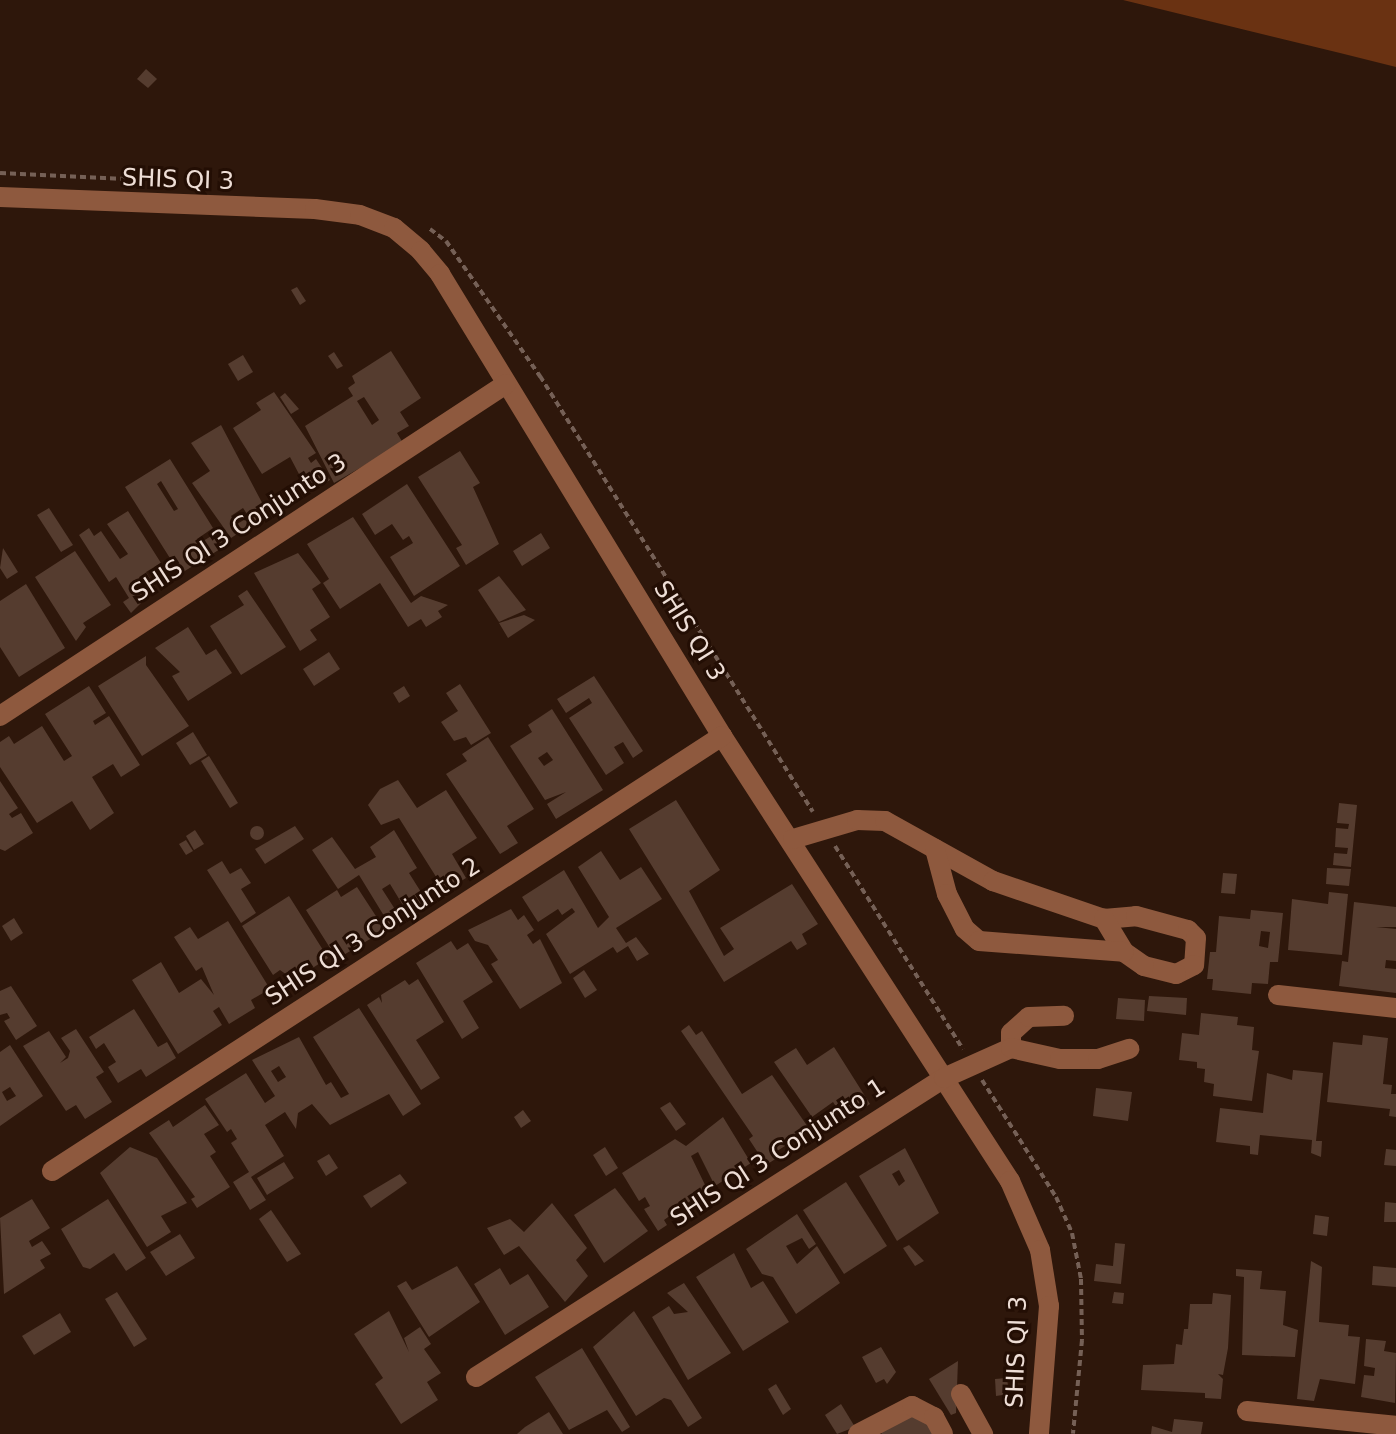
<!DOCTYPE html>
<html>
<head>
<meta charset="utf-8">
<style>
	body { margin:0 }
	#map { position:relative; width:1396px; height:1434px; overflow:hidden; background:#2e170b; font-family:"DejaVu Sans",sans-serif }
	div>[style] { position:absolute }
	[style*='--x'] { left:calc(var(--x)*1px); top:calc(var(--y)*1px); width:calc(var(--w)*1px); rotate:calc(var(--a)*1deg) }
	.green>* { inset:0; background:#6a3212 }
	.building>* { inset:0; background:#553c2f }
	.round { border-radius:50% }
	.path>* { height:4px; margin-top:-2px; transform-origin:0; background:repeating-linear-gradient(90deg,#756056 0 6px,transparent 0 10px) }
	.minor>* { height:20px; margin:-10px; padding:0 10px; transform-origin:10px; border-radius:10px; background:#8e593e }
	span { translate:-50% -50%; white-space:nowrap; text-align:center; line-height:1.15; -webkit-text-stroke:6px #230e04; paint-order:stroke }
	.street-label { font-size:24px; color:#eeded6 }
</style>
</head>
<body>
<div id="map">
	<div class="green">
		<div style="clip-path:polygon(1123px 0,1396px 0,1396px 67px,1340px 53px)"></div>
	</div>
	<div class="building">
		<div style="clip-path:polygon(146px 69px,157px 79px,148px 88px,137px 79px)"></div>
		<div style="clip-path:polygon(297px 287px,306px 301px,300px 305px,291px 290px)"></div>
		<div style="clip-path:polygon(evenodd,391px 351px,421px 398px,400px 412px,409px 426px,397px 433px,403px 443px,334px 483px,305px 426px,353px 396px,348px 388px,355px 383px,352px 376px,391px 351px,364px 397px,379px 420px,372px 425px,357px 401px,364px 397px)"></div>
		<div style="clip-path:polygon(334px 352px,343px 366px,337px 369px,328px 356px)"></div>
		<div style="clip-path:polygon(243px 355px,253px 372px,238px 381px,228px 364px)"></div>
		<div style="clip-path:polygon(274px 392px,316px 453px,308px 458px,311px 463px,316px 459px,330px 480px,309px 493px,290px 457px,262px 474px,233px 428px,261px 410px,256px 403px)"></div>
		<div style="clip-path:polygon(285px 393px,299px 409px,291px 414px,280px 397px)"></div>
		<div style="clip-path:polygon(evenodd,221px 425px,268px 514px,231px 538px,192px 483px,210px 471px,191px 443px,221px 425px,243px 508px,249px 517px,237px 524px,231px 516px,243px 508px)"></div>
		<div style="clip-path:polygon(460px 451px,480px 483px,473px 487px,499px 544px,466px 565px,456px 548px,462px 545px,418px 477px)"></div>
		<div style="clip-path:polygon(evenodd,170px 459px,213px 528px,197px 539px,200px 543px,216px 533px,225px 546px,180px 574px,125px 487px,170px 459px,161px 481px,178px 509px,174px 511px,157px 484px,161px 481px)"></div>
		<div style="clip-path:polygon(407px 484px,460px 566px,414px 596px,390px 557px,413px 543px,409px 536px,403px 540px,392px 524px,375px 535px,362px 514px)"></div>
		<div style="clip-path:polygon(49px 508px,73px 545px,61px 552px,37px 515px)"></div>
		<div style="clip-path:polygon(128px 511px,161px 563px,146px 572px,156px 588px,131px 613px,123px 602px,129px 598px,116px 577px,109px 582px,79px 535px,89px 528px,94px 536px,101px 531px,120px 559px,128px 554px,107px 524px)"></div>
		<div style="clip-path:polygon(353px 517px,411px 603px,421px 596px,448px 605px,438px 611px,442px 617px,426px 627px,421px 619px,408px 627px,380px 583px,340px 609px,323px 583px,329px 579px,307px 544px)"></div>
		<div style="clip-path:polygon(541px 533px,550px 548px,522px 566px,513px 551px)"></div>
		<div style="clip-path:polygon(3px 548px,18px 572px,7px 579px,0 568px)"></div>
		<div style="clip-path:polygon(75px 551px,111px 605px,83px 623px,86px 627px,76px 641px,35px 577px)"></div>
		<div style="clip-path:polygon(298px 553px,321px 583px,312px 589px,330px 617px,310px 630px,317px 640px,300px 651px,254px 573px)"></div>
		<div style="clip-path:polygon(499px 576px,526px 610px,499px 622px,478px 590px)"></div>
		<div style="clip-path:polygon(26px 584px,65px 648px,19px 677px,0 647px,0 601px)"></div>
		<div style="clip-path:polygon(247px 590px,286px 647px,241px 675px,210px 626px,244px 605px,238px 596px)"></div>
		<div style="clip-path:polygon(524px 615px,535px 620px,508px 638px,499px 623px)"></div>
		<div style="clip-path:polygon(188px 627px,206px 655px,216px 649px,232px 673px,188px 701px,172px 676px,180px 672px,155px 648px)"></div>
		<div style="clip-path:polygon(329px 652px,340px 669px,314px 686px,303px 669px)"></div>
		<div style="clip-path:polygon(146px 656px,146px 665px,189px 726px,142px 756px,98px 686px)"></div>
		<div style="clip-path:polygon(594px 676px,643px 751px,633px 758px,623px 742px,614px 747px,624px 763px,606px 775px,569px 718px,592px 703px,589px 698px,566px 713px,557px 699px)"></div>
		<div style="clip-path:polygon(460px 684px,491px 733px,471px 745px,466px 737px,454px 741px,441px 722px,458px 711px,446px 693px)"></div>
		<div style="clip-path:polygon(89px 686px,106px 713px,93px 721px,95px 725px,109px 716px,140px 765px,121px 777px,113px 764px,92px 777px,114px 813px,90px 830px,72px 801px,37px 823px,0 767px,0 742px,9px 736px,14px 744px,42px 726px,64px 761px,72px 756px,45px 714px)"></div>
		<div style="clip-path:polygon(404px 686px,410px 696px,399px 703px,393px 693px)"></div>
		<div style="clip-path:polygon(evenodd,552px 709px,603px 790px,556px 819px,547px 804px,566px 792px,545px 800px,510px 746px,532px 732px,528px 725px,552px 709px,547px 752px,553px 760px,544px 766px,538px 758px,547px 752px)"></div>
		<div style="clip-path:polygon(193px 732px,207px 755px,190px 765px,176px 743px)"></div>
		<div style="clip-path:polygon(488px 737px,534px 809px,507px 826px,518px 843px,500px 854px,446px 774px,467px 761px,462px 754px)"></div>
		<div style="clip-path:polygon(209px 756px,238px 803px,230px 808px,201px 761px)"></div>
		<div style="clip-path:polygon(398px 780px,417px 808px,446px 790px,477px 838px,452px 854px,466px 878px,445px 891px,399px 818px,381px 825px,368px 805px,380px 789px)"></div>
		<div style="clip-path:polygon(0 781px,18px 808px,9px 814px,12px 818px,21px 813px,33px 833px,5px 851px,0 849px)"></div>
		<div style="clip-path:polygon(676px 800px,720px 870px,689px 891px,724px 956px,734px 949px,720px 928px,792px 884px,818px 924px,802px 934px,807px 944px,797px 950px,791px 941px,724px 982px,629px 829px)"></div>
		<div style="clip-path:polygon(1339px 803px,1357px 805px,1351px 867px,1333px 865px,1334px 853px,1347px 854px,1348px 848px,1335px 847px,1336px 828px,1348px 829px,1349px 824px,1337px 823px)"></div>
		<div class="round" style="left:250px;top:826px;width:14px;height:14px"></div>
		<div style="clip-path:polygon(295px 826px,304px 839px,265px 864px,255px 849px)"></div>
		<div style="clip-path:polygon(195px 830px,204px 844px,194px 850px,186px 836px)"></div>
		<div style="clip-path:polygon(394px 830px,417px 868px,409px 873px,426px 900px,407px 912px,390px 884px,382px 889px,400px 917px,389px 924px,359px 875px,338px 889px,312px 850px,332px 837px,355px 869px,376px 857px,370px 847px)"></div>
		<div style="clip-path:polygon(186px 840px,193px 851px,186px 855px,179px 844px)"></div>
		<div style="clip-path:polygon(601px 851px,620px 880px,641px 867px,662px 899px,616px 928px,626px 943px,636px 937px,649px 954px,637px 961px,628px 946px,617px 953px,613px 947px,570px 974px,546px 934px,575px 912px,572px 908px,562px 915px,558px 909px,538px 922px,522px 897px,564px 870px,598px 928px,609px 917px,578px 867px)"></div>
		<div style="clip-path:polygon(222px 861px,230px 874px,241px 868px,251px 883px,241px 889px,256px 913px,241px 923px,207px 870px)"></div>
		<div style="clip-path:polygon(1327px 868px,1351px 869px,1349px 886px,1326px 884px)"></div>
		<div style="clip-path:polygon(1223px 873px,1237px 874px,1235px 894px,1221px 893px)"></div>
		<div style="clip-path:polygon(357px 887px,385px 930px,337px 959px,306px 910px,337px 890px,341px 897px)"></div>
		<div style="clip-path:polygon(1329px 892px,1348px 894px,1342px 955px,1288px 950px,1292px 899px,1328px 904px)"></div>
		<div style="clip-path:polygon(289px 896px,328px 958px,294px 980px,280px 970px,273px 975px,242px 926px)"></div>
		<div style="clip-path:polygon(1354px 902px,1396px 907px,1396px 927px,1376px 927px,1396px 929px,1396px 961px,1386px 960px,1385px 968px,1396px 969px,1396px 993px,1339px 986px,1342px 961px,1348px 962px)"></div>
		<div style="clip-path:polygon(511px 909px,518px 920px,524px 915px,534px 930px,527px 935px,533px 944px,540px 939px,562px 983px,520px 1009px,491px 964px,498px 960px,488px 945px,475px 941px,468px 930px)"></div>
		<div style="clip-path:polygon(evenodd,1251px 910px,1283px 913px,1278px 962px,1270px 962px,1268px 984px,1252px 983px,1251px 994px,1212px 990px,1213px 979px,1207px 979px,1210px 952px,1216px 952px,1219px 916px,1250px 919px,1251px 910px,1261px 931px,1270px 932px,1268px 948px,1259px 946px,1261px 931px)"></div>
		<div style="clip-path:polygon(14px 918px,23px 933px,11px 941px,2px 926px)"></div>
		<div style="clip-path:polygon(228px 921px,270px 989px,251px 1000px,255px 1008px,229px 1024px,219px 1007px,213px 1011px,222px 1025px,178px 1054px,132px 980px,161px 962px,179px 993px,201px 979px,214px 995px,202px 967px,196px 971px,174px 937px,190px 927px,198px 939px)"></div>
		<div style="clip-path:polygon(451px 941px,457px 950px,468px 943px,493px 982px,463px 1001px,479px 1028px,462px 1039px,416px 963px)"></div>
		<div style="clip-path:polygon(584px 970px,597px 990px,585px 998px,573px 978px)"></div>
		<div style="clip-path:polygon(418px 979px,444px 1022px,416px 1040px,440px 1078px,421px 1090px,367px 1005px,379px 997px,382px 1003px,381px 995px,405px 980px,409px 985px)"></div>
		<div style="clip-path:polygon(11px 986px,37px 1026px,16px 1040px,4px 1021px,10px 1018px,7px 1013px,0 1015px,0 991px)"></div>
		<div style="clip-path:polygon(1149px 996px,1187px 998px,1186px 1015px,1147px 1011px)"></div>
		<div style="clip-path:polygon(1118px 998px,1145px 1000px,1144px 1021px,1116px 1019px)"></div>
		<div style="clip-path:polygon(evenodd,359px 1008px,421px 1104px,403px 1116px,389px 1094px,330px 1125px,312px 1104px,298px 1113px,296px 1129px,285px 1112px,265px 1125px,284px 1156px,251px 1177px,266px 1200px,250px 1210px,233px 1182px,249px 1172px,231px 1143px,237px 1139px,231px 1129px,227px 1132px,205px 1099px,246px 1073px,265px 1103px,275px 1096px,252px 1060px,299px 1037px,326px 1085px,331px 1082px,341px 1098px,349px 1094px,313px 1037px,359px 1008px,279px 1066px,286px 1077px,278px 1082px,271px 1071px,279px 1066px)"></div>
		<div style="clip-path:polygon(134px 1009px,158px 1047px,167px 1042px,176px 1058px,146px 1077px,141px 1069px,118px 1083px,108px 1067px,116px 1062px,104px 1043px,96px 1049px,89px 1037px)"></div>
		<div style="clip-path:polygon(1201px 1013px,1238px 1017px,1237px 1025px,1254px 1027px,1252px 1050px,1259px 1051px,1252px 1101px,1213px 1096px,1214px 1084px,1204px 1082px,1205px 1069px,1197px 1068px,1197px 1062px,1179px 1060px,1182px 1033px,1199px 1035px)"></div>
		<div style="clip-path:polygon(689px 1025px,696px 1035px,702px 1031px,742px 1094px,772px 1075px,810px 1130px,774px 1153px,777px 1158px,766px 1165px,749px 1139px,753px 1136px,681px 1031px)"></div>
		<div style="clip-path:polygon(76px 1029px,104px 1072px,96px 1077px,112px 1102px,85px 1119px,76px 1105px,66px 1111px,23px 1046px,49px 1031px,66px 1057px,60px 1063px,68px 1058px,70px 1051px,61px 1038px)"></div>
		<div style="clip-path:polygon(1363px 1035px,1388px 1038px,1383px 1084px,1392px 1085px,1391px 1094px,1396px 1094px,1396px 1117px,1389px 1116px,1390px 1109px,1327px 1102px,1333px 1042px,1362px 1045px)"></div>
		<div style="clip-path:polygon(evenodd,10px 1045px,43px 1096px,0 1126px,0 1052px,10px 1045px,10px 1087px,16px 1096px,7px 1101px,2px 1092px,10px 1087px)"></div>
		<div style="clip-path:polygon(834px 1047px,870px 1104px,845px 1120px,833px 1102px,812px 1117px,774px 1062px,796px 1048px,807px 1065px)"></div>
		<div style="clip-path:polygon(1293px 1070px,1323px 1073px,1316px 1141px,1322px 1141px,1321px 1157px,1311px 1153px,1312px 1140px,1260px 1135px,1258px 1155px,1250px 1154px,1250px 1146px,1216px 1142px,1220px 1108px,1263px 1113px,1267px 1073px,1292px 1080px)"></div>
		<div style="clip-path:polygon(1096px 1088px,1132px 1092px,1128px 1121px,1093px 1116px)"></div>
		<div style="clip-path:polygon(670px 1102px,686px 1124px,676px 1131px,660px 1108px)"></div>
		<div style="clip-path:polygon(205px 1105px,219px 1125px,204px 1134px,216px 1152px,210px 1156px,230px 1187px,197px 1208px,191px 1199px,195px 1197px,149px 1133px,169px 1120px,173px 1127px)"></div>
		<div style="clip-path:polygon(523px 1110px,531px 1121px,521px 1128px,514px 1117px)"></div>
		<div style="clip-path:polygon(723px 1117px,751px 1163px,715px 1186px,698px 1152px,691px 1156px,707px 1189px,664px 1220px,667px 1225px,658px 1231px,644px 1209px,650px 1206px,645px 1197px,639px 1201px,622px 1173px,675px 1139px,686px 1146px)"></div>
		<div style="clip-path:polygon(130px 1147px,157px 1158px,187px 1203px,161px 1216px,171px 1232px,147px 1247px,100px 1173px)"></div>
		<div style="clip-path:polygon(605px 1147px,618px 1168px,606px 1176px,593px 1155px)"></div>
		<div style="clip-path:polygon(evenodd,905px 1148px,939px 1213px,897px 1241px,859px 1176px,905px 1148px,899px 1170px,905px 1181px,899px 1186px,892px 1174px,899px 1170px)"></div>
		<div style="clip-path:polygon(1386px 1149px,1396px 1150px,1396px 1166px,1384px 1165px)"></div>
		<div style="clip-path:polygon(329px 1154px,338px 1168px,326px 1176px,317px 1161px)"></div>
		<div style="clip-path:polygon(284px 1162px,294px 1178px,267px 1195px,257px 1178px)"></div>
		<div style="clip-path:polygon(400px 1174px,407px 1183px,371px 1208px,363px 1196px)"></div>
		<div style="clip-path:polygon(846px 1182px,887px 1246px,844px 1274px,803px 1210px)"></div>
		<div style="clip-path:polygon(615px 1188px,648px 1231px,604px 1263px,574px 1215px)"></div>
		<div style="clip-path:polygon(32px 1199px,50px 1228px,29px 1241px,32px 1247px,42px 1241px,51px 1254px,40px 1260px,45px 1268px,4px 1294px,0 1218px)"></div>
		<div style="clip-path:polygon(108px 1199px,146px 1258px,126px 1271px,114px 1253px,90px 1269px,83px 1267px,61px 1229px)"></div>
		<div style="clip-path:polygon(1385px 1202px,1396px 1203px,1396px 1222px,1384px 1222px)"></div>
		<div style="clip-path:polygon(552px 1203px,587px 1248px,576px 1260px,588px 1276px,565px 1302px,519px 1246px,504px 1255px,487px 1228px,510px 1219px,524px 1232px)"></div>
		<div style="clip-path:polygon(271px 1210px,301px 1254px,287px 1262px,259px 1219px)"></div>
		<div style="clip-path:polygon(797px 1214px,816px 1244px,809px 1249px,802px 1238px,786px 1246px,797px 1264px,817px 1246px,840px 1283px,796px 1314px,773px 1277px,762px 1274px,746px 1249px)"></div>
		<div style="clip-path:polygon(1315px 1215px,1329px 1217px,1327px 1236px,1313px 1234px)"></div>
		<div style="clip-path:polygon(180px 1234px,195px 1258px,166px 1276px,150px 1252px)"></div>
		<div style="clip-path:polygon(1115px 1243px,1125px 1244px,1121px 1284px,1094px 1281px,1096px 1264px,1113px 1266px)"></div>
		<div style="clip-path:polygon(909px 1245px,924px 1261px,915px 1266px,903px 1248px)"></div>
		<div style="clip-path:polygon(734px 1253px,751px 1288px,763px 1281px,789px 1322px,743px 1351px,696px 1277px)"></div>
		<div style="clip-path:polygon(1311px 1261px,1322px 1267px,1319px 1322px,1349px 1325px,1348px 1336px,1360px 1337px,1355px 1384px,1320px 1379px,1314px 1401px,1297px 1399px)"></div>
		<div style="clip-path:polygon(457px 1266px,480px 1302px,429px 1337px,397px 1286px,406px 1281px,412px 1290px)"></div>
		<div style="clip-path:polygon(1373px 1266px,1396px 1268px,1396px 1287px,1372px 1285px)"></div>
		<div style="clip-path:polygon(500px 1268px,510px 1285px,528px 1274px,549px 1307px,505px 1335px,474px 1284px)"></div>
		<div style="clip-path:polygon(1236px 1269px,1262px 1271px,1260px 1289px,1286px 1291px,1283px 1325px,1298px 1330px,1295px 1357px,1242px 1355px,1244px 1277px,1236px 1276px)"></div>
		<div style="clip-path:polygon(684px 1283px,731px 1353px,688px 1380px,652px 1317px,669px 1306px,674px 1314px,688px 1312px,667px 1293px)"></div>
		<div style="clip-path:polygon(117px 1292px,147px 1339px,134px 1347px,105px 1299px)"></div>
		<div style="clip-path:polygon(1114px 1292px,1124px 1293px,1123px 1304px,1112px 1303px)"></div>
		<div style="clip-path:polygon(1213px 1293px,1231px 1295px,1228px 1348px,1223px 1375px,1218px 1374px,1223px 1379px,1221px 1399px,1205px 1398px,1205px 1393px,1141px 1390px,1143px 1365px,1174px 1364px,1176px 1344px,1182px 1345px,1184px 1329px,1188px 1329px,1190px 1304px,1212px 1304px)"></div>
		<div style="clip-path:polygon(389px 1311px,409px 1352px,404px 1338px,420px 1327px,431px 1344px,424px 1349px,441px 1373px,427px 1382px,438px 1400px,401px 1424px,375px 1384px,383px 1378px,354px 1334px)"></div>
		<div style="clip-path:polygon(634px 1311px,702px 1418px,688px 1427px,671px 1400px,664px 1398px,636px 1416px,593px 1347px)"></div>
		<div style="clip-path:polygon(60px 1313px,71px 1332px,34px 1355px,22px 1336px)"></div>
		<div style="clip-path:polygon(1366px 1339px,1386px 1341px,1384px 1351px,1396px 1353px,1395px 1403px,1361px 1397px,1364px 1375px,1374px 1376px,1375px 1368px,1364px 1366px)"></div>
		<div style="clip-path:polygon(881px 1347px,896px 1372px,887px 1384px,884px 1379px,876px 1383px,862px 1357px)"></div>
		<div style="clip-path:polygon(582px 1348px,630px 1427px,622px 1432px,607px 1410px,569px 1430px,535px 1377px)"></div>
		<div style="clip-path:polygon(958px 1361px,956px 1413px,951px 1415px,929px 1379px)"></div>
		<div style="clip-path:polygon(1007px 1378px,1009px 1394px,996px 1396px,995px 1379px)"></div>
		<div style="clip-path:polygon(776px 1384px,791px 1409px,783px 1415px,768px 1389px)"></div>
		<div style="clip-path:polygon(919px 1402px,935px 1434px,882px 1434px,878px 1428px)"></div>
		<div style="clip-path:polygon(841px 1404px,855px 1427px,837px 1434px,825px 1415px)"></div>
		<div style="clip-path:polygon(549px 1412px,563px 1434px,517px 1434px,525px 1427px)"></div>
		<div style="clip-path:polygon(1174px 1419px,1203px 1422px,1201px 1434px,1151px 1434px,1152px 1426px,1172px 1432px)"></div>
	</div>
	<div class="path">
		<div style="--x:0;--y:173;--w:125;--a:2.7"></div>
		<div style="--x:430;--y:229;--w:20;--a:37"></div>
		<div style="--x:446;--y:241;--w:165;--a:55.2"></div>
		<div style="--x:540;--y:376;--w:514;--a:57.95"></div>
		<div style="--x:835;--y:846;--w:240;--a:57.8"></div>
		<div style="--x:982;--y:1080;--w:138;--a:57.7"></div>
		<div style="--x:1056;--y:1197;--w:39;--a:66"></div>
		<div style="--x:1072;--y:1233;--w:47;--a:78.9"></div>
		<div style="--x:1081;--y:1279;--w:61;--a:89.1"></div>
		<div style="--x:1082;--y:1340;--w:94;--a:95.5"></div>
	</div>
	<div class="minor">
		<div style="--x:0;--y:197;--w:315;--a:2.2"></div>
		<div style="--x:315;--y:209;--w:45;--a:7.6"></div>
		<div style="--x:360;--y:215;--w:36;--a:21"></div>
		<div style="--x:394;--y:228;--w:35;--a:40"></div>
		<div style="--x:421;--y:251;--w:30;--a:50"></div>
		<div style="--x:440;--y:274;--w:541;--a:58.6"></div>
		<div style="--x:722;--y:736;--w:530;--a:57.09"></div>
		<div style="--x:1010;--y:1181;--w:75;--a:66.5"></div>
		<div style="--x:1040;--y:1250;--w:57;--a:80.9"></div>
		<div style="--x:1049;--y:1306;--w:128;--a:94.5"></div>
		<div style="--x:0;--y:716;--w:605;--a:-33.27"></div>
		<div style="--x:793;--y:839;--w:67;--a:-16.5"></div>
		<div style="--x:857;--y:820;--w:28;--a:2"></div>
		<div style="--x:885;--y:821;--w:124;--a:29.1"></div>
		<div style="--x:993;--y:881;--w:117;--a:18.9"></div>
		<div style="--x:1104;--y:919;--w:32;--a:-5"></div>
		<div style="--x:1136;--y:916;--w:54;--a:15.1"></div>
		<div style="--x:1188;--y:930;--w:11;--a:45"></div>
		<div style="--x:1196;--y:938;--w:27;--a:94"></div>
		<div style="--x:1194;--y:965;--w:20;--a:153"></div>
		<div style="--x:1176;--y:974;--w:33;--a:-166"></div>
		<div style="--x:1144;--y:966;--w:24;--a:-145"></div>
		<div style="--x:1124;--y:952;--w:39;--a:-121"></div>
		<div style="--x:935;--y:849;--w:47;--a:75.1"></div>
		<div style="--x:947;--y:894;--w:39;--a:63"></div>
		<div style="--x:965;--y:929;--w:18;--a:41"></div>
		<div style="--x:979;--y:941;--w:145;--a:4.3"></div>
		<div style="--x:1278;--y:995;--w:119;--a:6.3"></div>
		<div style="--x:1011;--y:1048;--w:15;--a:-90"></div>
		<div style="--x:1011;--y:1033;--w:24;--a:-42"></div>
		<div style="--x:1029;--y:1017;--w:35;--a:-2"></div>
		<div style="--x:52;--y:1171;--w:799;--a:-32.99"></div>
		<div style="--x:476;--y:1377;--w:555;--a:-32.57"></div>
		<div style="--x:944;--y:1078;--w:73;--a:-24.1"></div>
		<div style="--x:1011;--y:1048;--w:50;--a:12.7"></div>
		<div style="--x:1060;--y:1059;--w:38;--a:0"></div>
		<div style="--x:1098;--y:1059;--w:33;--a:-18"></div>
		<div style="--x:961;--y:1394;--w:46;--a:61.2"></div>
		<div style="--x:1247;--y:1411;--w:150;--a:5.7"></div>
		<div style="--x:858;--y:1434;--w:61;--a:-27.4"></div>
		<div style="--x:912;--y:1406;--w:25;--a:27"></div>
		<div style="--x:934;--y:1417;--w:19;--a:62"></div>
	</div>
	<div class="street-label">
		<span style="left:178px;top:180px;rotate:2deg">SHIS QI 3</span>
		<span style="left:239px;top:528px;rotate:-33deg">SHIS QI 3 Conjunto 3</span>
		<span style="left:689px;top:631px;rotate:58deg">SHIS QI 3</span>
		<span style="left:373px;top:932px;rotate:-33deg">SHIS QI 3 Conjunto 2</span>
		<span style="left:778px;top:1153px;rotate:-33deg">SHIS QI 3 Conjunto 1</span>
		<span style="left:1017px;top:1352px;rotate:-88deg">SHIS QI 3</span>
	</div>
</div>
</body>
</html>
